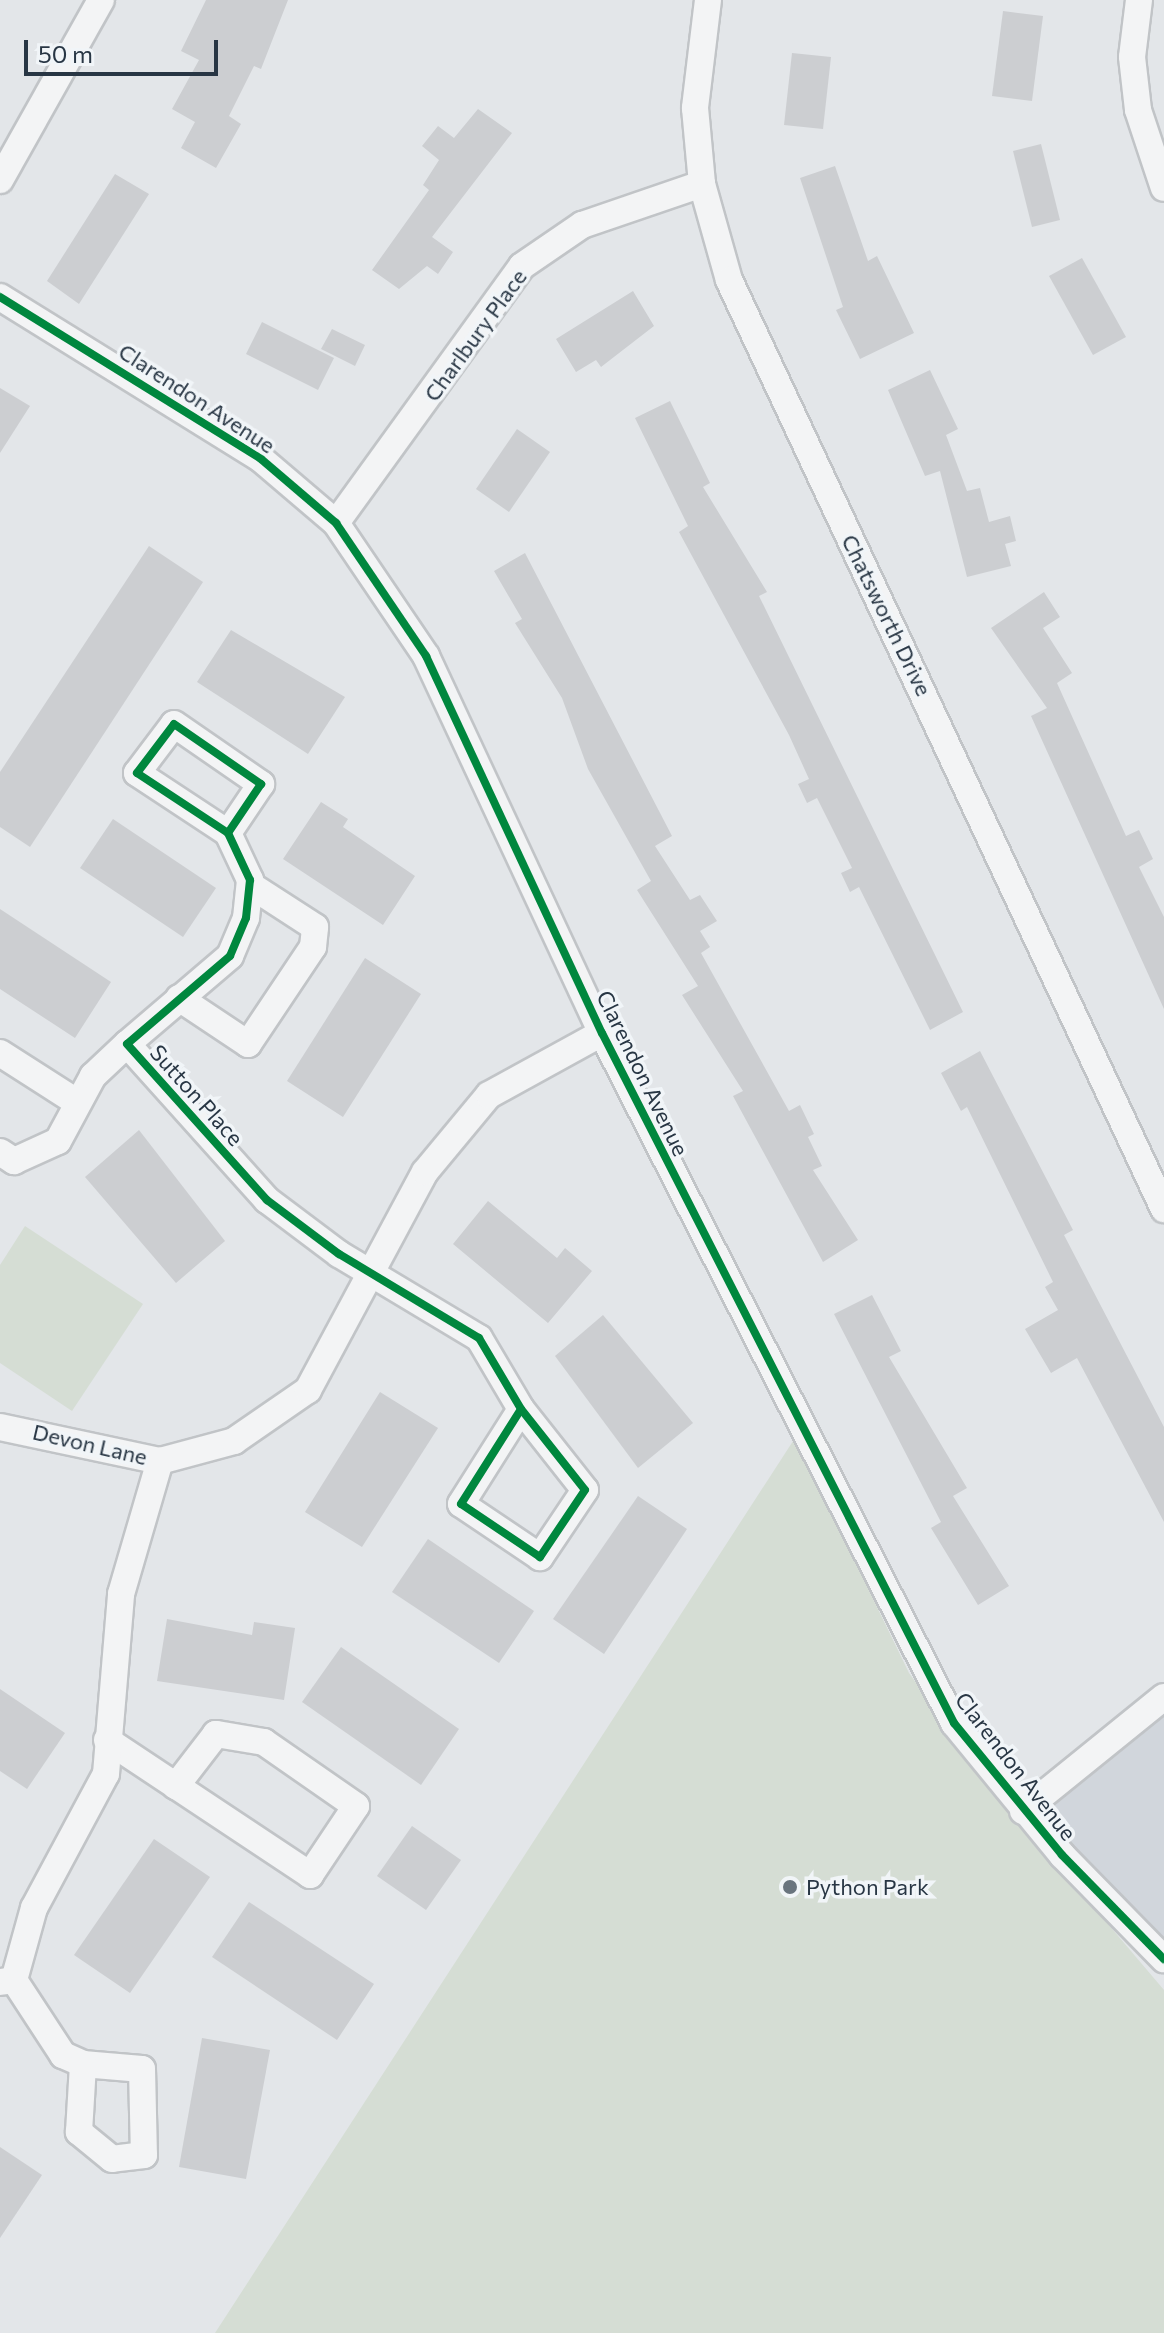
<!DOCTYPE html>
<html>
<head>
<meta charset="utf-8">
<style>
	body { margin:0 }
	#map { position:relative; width:1164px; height:2333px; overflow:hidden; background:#e3e6e9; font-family:Commissioner,sans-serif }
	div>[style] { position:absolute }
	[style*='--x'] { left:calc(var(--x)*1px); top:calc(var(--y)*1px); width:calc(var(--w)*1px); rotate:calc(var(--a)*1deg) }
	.built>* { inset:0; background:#d1d6dc }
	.green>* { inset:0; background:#d5ddd4 }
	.building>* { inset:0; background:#ccced1 }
	.roads { filter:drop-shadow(2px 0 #c1c4c7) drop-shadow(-2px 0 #c1c4c7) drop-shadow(0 2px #c1c4c7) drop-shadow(0 -2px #c1c4c7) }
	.minor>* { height:26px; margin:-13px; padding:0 13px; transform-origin:13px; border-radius:13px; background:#f3f4f5 }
	.cycleway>* { height:8px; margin:-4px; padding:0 4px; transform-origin:4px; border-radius:4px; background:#00873e }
	.dots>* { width:22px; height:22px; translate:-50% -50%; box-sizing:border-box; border:4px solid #f1f5f8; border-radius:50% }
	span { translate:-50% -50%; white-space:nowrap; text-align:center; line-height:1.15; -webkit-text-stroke:7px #f1f5f8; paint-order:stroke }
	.street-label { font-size:22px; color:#283644 }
	.poi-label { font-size:22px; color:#283644 }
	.left { translate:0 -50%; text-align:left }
	.scale { position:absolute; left:24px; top:40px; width:194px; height:36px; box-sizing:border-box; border:4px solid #283644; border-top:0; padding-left:10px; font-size:24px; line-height:28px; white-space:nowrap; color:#283644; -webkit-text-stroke:6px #f1f5f8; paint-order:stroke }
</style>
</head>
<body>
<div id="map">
	<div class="built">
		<div style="clip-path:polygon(1164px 1697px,1164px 1952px,1019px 1811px)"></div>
	</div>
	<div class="green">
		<div style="clip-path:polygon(25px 1226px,143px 1304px,72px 1411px,0 1363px,0 1265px)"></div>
		<div style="clip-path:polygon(795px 1438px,909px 1673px,989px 1784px,1164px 1990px,1164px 2333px,215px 2333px)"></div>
	</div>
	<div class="building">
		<div style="clip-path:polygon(206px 0,288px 0,261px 69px,254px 66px,229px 116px,241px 124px,216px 168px,181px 148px,195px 122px,172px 109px,199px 60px,181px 51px)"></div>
		<div style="clip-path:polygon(1003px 11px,1043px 16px,1032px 101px,992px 96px)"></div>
		<div style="clip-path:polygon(792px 53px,831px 57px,823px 129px,784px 125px)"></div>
		<div style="clip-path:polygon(478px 109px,512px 133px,432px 237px,453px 252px,438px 274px,427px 266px,399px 289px,372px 270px,429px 190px,423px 185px,439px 160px,422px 146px,438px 126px,454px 138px)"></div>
		<div style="clip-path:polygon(1041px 144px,1060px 220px,1032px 227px,1013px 151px)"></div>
		<div style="clip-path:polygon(835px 166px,868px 261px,877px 256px,914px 333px,860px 359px,836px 310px,843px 307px,800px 178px)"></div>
		<div style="clip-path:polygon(115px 174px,149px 194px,79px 304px,47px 281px)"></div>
		<div style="clip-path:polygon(1082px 258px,1126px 337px,1093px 355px,1049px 276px)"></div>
		<div style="clip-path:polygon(633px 291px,654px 326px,601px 367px,596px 360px,576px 372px,556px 339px)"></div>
		<div style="clip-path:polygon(262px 322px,334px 358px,318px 390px,246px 354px)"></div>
		<div style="clip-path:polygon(332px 329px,365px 345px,355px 366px,321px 349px)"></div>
		<div style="clip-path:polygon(930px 370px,958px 429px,946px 435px,967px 491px,980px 488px,989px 522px,1010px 516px,1016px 541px,1005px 544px,1011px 566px,967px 577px,940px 471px,925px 476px,888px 390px)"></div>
		<div style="clip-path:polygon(0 388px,30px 406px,0 453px)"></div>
		<div style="clip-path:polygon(670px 401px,710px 483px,703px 487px,767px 592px,759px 596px,963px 1012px,930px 1030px,859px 887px,850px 892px,841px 873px,852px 868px,817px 798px,807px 803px,798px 784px,809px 779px,789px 735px,679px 532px,688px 526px,635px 418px)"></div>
		<div style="clip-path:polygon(517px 429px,550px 452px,509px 512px,476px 489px)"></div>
		<div style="clip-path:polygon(149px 546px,203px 582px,30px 847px,0 827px,0 772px)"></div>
		<div style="clip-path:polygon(525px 553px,672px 836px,655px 846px,690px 900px,700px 895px,717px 921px,700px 931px,710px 947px,701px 953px,789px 1111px,800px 1105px,814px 1134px,808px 1137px,822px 1166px,813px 1170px,858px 1240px,823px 1262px,733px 1096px,743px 1091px,682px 995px,698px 986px,637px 890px,651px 881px,588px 769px,562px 698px,515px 623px,522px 619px,494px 571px)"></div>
		<div style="clip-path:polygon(1044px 592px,1060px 617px,1043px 628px,1072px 673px,1057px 683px,1126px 836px,1139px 830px,1153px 859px,1139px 867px,1164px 917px,1164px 1009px,1031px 716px,1047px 708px,991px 628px)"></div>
		<div style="clip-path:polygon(231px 630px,345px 697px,308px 754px,197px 682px)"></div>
		<div style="clip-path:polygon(321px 802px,348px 819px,343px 827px,415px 876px,383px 925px,283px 859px)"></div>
		<div style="clip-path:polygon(113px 819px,216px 888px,183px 937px,80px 868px)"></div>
		<div style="clip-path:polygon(0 909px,111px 982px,75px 1038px,0 989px)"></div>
		<div style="clip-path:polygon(365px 958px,421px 994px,343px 1117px,287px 1081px)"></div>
		<div style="clip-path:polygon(980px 1051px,1073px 1230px,1064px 1235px,1164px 1427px,1164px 1522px,1077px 1358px,1051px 1373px,1025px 1329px,1058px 1310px,1045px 1287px,1053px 1282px,967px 1107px,961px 1111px,941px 1073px)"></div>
		<div style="clip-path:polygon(139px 1130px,225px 1241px,176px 1283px,85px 1177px)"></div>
		<div style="clip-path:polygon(488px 1201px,557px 1258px,565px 1248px,592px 1271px,548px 1323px,453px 1244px)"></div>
		<div style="clip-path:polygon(872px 1295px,901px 1351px,889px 1357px,967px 1488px,953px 1496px,1009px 1586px,978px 1605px,931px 1528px,941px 1522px,834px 1314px)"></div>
		<div style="clip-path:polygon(603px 1315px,693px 1423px,638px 1468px,555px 1356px)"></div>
		<div style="clip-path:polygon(380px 1392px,438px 1428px,362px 1547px,305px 1512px)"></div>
		<div style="clip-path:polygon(638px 1496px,687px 1529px,604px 1654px,553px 1619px)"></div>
		<div style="clip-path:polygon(428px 1539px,534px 1611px,499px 1663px,392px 1592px)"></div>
		<div style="clip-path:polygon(167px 1619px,252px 1635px,254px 1622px,295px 1628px,284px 1700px,157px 1681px)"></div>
		<div style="clip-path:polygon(341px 1647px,459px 1729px,421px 1785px,302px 1702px)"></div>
		<div style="clip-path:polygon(0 1689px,65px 1733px,27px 1789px,0 1771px)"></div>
		<div style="clip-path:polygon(412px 1826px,461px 1860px,426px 1910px,377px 1876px)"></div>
		<div style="clip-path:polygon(154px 1839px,210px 1877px,130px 1993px,74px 1955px)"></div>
		<div style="clip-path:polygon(249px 1902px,374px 1984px,337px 2040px,212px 1957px)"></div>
		<div style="clip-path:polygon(202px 2038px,270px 2050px,246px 2179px,179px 2167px)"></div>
		<div style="clip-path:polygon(0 2147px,42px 2175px,0 2238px)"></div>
	</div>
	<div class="roads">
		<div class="minor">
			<div style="--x:708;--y:0;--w:109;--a:96.9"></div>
			<div style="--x:695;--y:108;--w:76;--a:84.7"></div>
			<div style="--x:702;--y:184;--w:100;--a:74.3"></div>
			<div style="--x:729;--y:280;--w:1026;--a:64.91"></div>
			<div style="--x:1139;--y:0;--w:57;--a:97"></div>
			<div style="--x:1132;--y:57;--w:53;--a:83.5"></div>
			<div style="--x:1138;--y:110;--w:82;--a:71.6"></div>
			<div style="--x:0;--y:180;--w:206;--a:-60.7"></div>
			<div style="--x:0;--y:297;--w:307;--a:31.8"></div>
			<div style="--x:261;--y:459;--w:99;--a:40.5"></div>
			<div style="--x:336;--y:523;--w:161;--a:55.9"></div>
			<div style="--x:426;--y:656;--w:416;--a:65"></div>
			<div style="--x:602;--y:1033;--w:775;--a:62.97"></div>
			<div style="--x:954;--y:1723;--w:171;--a:50.7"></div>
			<div style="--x:1062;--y:1855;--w:146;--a:45.6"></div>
			<div style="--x:336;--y:523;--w:317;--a:-54.1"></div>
			<div style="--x:522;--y:266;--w:73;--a:-34.3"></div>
			<div style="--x:582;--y:225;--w:127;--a:-18.9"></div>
			<div style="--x:228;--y:833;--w:109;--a:-146.6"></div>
			<div style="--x:137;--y:773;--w:61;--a:-52.9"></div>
			<div style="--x:174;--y:724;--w:106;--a:34.6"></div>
			<div style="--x:261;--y:784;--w:59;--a:124"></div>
			<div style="--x:228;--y:833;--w:52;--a:64.9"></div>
			<div style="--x:250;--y:880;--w:38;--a:96"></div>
			<div style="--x:246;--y:918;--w:41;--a:112.8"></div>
			<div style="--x:230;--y:956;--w:135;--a:139.5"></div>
			<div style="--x:127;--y:1044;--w:210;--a:48.1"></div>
			<div style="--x:267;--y:1200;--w:90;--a:36.9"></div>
			<div style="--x:339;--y:1254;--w:163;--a:31"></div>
			<div style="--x:479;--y:1338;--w:82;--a:59.4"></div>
			<div style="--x:521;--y:1409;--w:103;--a:51.7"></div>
			<div style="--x:585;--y:1490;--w:81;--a:123.9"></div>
			<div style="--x:540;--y:1557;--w:95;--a:-146.1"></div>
			<div style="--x:461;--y:1504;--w:112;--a:-57.7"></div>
			<div style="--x:179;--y:998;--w:83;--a:33.7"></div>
			<div style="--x:248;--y:1044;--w:117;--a:-56.2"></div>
			<div style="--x:313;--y:947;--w:20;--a:-84"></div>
			<div style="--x:315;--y:927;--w:77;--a:-147.1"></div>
			<div style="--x:0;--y:1053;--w:89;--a:32.6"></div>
			<div style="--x:0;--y:1152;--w:17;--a:33"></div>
			<div style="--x:14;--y:1161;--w:48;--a:-24.4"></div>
			<div style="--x:58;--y:1141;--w:74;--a:-61.7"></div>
			<div style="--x:93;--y:1076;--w:47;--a:-43.3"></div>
			<div style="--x:0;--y:1427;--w:164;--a:12"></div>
			<div style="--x:160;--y:1461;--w:77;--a:-15.1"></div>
			<div style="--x:234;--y:1441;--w:90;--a:-34.6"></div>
			<div style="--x:308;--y:1390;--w:247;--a:-61.8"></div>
			<div style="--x:425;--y:1172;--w:100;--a:-50.3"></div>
			<div style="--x:489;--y:1095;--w:129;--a:-28.8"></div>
			<div style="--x:107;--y:1740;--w:244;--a:33.6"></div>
			<div style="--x:310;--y:1875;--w:83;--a:-56.3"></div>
			<div style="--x:356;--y:1806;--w:112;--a:-145.2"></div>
			<div style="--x:264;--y:1742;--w:49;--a:-170.5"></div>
			<div style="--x:216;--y:1734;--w:66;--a:127.6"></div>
			<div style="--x:1023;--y:1811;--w:181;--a:-39"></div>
			<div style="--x:14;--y:1980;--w:90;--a:56.8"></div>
			<div style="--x:63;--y:2055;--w:22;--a:24"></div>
			<div style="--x:83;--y:2064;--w:59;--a:4.8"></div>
			<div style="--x:142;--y:2069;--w:86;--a:88.7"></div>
			<div style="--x:144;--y:2155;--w:32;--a:173"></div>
			<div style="--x:112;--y:2159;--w:43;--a:-140.7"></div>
			<div style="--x:79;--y:2132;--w:68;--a:-86.6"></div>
			<div style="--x:0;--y:1982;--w:14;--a:-8"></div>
			<div style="--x:14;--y:1980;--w:75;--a:-74.5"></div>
			<div style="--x:34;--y:1908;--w:152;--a:-61.8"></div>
			<div style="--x:106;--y:1774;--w:181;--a:-85.2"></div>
			<div style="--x:121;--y:1594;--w:139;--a:-73.7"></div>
		</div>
	</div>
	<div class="cycleway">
		<div style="--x:0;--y:297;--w:307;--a:31.8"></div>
		<div style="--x:261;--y:459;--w:99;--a:40.5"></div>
		<div style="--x:336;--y:523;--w:161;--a:55.9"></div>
		<div style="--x:426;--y:656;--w:416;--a:65"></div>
		<div style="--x:602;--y:1033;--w:775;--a:62.97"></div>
		<div style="--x:954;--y:1723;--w:171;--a:50.7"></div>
		<div style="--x:1062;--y:1855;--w:146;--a:45.6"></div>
		<div style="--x:228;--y:833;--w:109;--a:-146.6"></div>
		<div style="--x:137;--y:773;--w:61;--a:-52.9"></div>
		<div style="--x:174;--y:724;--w:106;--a:34.6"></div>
		<div style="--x:261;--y:784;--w:59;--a:124"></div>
		<div style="--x:228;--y:833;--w:52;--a:64.9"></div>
		<div style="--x:250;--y:880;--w:38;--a:96"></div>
		<div style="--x:246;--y:918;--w:41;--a:112.8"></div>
		<div style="--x:230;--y:956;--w:135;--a:139.5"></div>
		<div style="--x:127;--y:1044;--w:210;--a:48.1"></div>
		<div style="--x:267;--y:1200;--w:90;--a:36.9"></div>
		<div style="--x:339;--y:1254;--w:163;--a:31"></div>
		<div style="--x:479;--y:1338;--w:82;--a:59.4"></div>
		<div style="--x:521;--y:1409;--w:103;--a:51.7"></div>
		<div style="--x:585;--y:1490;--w:81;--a:123.9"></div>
		<div style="--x:540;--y:1557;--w:95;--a:-146.1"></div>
		<div style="--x:461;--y:1504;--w:112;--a:-57.7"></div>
	</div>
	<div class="dots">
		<div style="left:790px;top:1887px;background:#69747e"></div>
	</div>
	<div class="street-label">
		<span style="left:475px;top:335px;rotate:-54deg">Charlbury Place</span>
		<span style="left:197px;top:398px;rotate:33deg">Clarendon Avenue</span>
		<span style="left:887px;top:615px;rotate:64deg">Chatsworth Drive</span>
		<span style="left:643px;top:1073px;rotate:64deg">Clarendon Avenue</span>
		<span style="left:197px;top:1095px;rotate:48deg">Sutton Place</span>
		<span style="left:90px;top:1444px;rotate:13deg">Devon Lane</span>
		<span style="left:1016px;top:1766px;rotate:52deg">Clarendon Avenue</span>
	</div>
	<div class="poi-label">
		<span class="left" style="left:806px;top:1887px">Python Park</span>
	</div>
	<div class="scale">50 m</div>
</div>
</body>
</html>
